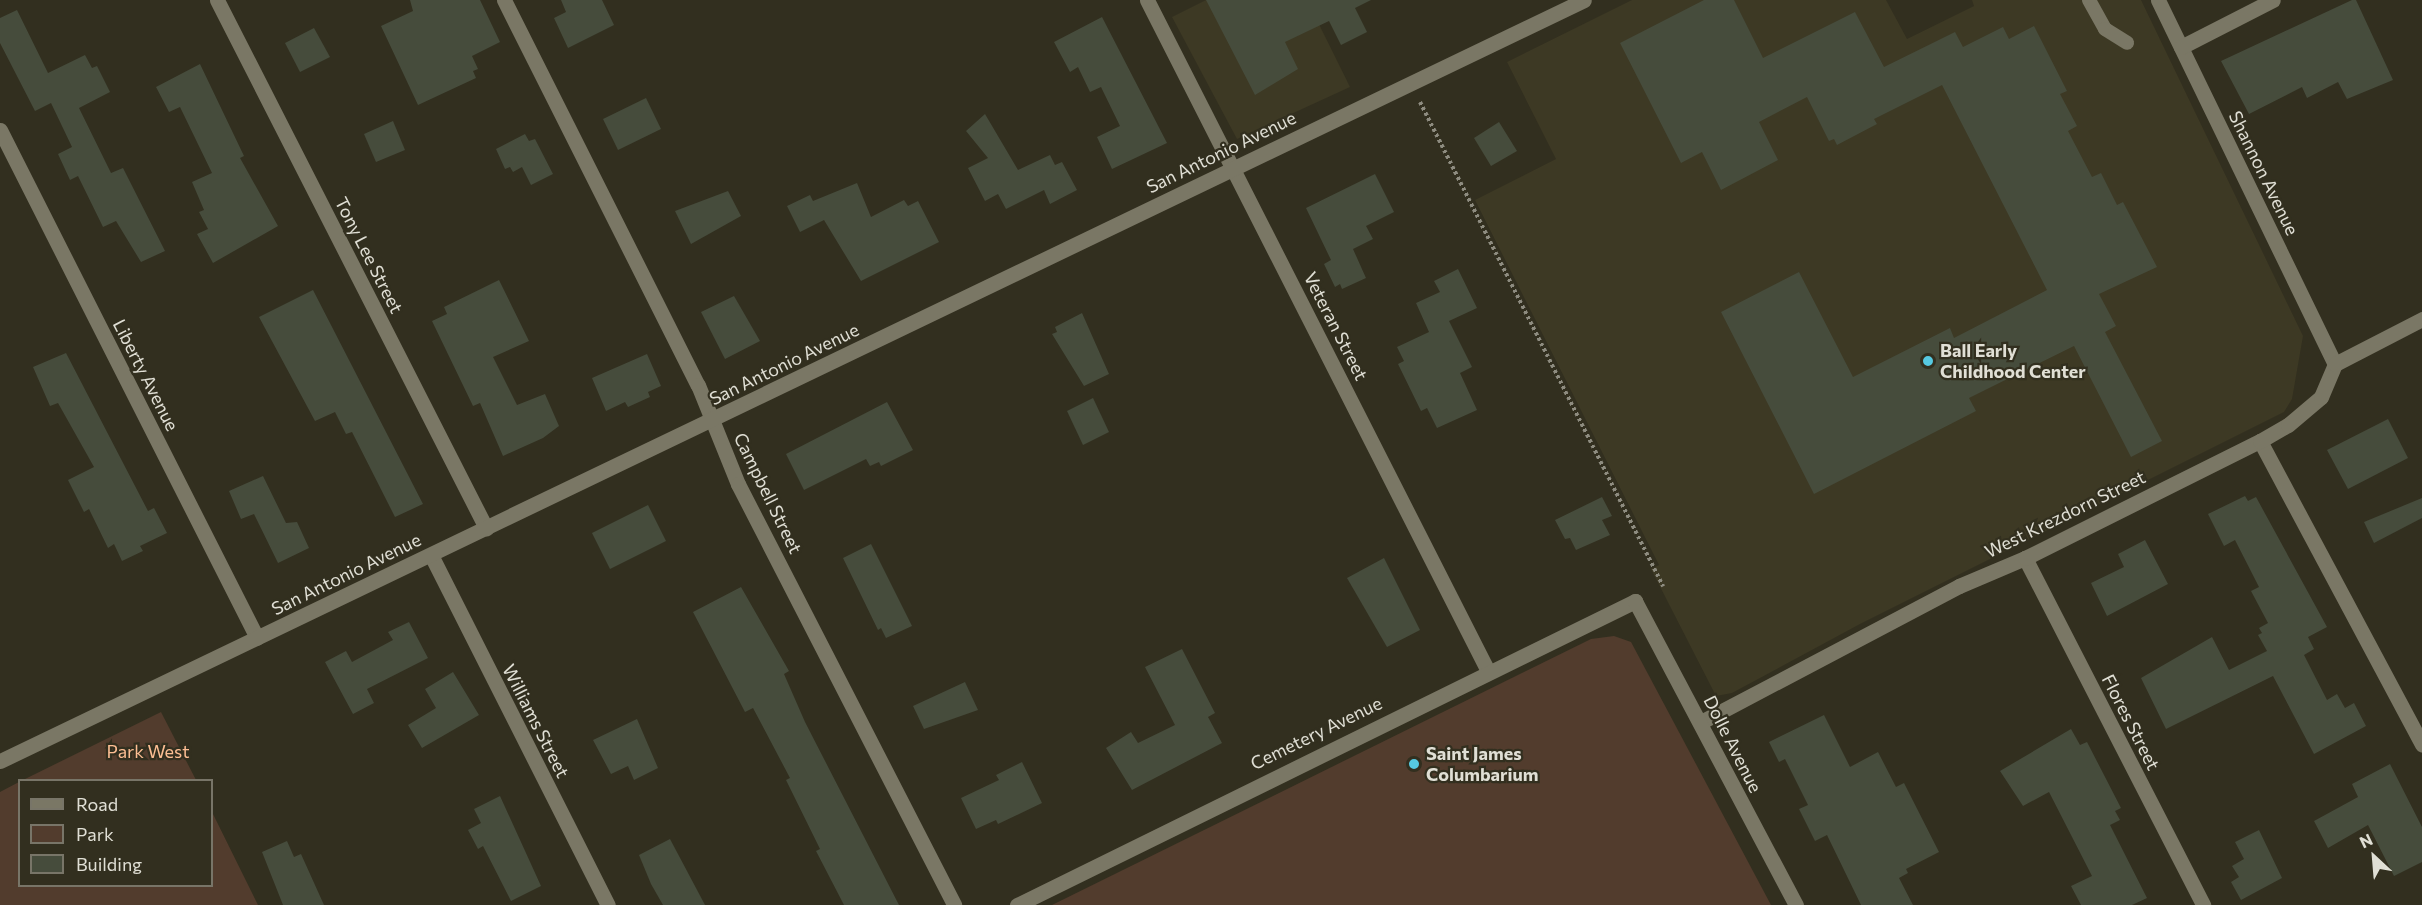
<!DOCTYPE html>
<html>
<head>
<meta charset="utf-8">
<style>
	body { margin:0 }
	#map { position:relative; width:2422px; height:905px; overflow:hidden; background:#322f1f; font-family:Commissioner,sans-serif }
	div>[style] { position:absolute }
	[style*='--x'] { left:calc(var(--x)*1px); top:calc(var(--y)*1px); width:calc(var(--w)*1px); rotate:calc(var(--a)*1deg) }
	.built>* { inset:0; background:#3d3924 }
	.green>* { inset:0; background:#523c2d }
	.building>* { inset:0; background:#464c3c }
	.path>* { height:4px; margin-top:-2px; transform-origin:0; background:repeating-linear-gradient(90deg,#8e8c80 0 3px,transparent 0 6px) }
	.service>* { height:14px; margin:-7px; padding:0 7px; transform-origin:7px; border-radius:7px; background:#7a7765 }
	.minor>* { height:15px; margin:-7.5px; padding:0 7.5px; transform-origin:7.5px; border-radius:7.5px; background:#7a7765 }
	.dots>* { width:16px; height:16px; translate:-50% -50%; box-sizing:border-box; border:3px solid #322f1f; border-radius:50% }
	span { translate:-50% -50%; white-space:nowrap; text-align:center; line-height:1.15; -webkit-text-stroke:4.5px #322f1f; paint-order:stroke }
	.street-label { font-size:18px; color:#e0dfd5 }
	.poi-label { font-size:18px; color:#e0dfd5; font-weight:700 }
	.left { translate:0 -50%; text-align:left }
	.park-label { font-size:18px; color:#fcbe93 }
	.legend { position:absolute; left:18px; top:779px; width:195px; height:108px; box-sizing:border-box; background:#322f1f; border:2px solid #787568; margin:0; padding:8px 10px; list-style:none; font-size:18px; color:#e0dfd5 }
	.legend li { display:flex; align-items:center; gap:12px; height:30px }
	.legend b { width:30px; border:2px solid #787568 }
	.north { position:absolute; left:2344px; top:827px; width:60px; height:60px; -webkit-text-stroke:4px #322f1f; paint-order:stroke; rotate:334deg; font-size:16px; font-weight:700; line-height:24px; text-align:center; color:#e0dfd5 }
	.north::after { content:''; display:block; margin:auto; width:21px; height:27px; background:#e0dfd5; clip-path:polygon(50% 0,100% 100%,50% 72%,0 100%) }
</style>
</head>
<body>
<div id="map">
	<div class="built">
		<div style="clip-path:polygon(1206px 0,1307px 0,1350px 87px,1237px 139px,1172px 17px)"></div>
		<div style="clip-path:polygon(1632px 0,1886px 0,1907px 39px,1974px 6px,1972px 0,2141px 0,2303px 336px,2292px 399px,2284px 412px,1860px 624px,1732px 693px,1716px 696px,1651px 569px,1659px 565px,1475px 200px,1556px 159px,1507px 62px)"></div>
	</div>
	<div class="green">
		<div style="clip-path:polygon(1614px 636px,1631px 642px,1771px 905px,1052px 905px,1591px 639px)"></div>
		<div style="clip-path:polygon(161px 712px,196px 780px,23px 780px)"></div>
		<div style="clip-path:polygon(19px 782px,20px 886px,212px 886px,212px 812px,258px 905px,0 905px,0 792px)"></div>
	</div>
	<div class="building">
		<div style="clip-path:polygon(410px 0,480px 0,500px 42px,472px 56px,478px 69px,473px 71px,476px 78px,418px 105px,381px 26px,413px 11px)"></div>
		<div style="clip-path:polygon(561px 0,602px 0,614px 25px,568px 48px,554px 18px,566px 12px)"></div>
		<div style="clip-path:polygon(1206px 0,1371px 0,1355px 8px,1367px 32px,1341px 45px,1329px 21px,1285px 42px,1298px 69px,1255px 95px)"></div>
		<div style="clip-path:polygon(1704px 0,1734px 0,1763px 58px,1855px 12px,1884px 67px,1955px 32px,1963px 47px,2003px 27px,2009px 39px,2034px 26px,2067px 91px,2060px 94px,2077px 126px,2068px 131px,2092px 177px,2101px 173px,2117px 205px,2123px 202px,2157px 267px,2099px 294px,2116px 326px,2105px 332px,2162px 441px,2131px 457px,2074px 346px,1969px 398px,1976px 411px,1814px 494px,1721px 312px,1799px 272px,1853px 377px,1950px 328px,1954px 338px,2047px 290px,1942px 85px,1874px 119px,1877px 124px,1837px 145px,1834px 139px,1829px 141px,1807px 97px,1759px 122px,1778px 160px,1721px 190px,1702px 152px,1681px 163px,1620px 43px)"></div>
		<div style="clip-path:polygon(2352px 0,2356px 0,2393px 80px,2347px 99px,2338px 82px,2307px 98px,2302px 87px,2249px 114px,2221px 61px)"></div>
		<div style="clip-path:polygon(17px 10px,48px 73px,85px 55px,92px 68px,97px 66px,110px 92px,79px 108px,111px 173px,123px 168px,165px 251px,141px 262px,116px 221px,103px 227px,78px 176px,70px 180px,58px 154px,72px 147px,51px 103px,35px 111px,0 43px,0 18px)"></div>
		<div style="clip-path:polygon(1102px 17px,1167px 143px,1112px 169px,1097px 137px,1120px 126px,1101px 87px,1090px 92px,1078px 67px,1070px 72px,1054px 42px)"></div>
		<div style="clip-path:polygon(314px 28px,330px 57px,300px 72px,285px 43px)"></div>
		<div style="clip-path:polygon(200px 64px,244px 156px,240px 158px,278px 226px,213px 263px,197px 234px,208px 229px,199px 212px,204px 210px,192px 182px,212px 173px,180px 107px,169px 112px,156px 87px)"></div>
		<div style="clip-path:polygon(646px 98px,661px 129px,618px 150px,603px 119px)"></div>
		<div style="clip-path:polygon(985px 114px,1018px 170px,1050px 155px,1055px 165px,1062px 162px,1077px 190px,1050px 204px,1044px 190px,1006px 209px,998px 194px,985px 201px,968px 168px,988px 158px,966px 131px)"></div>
		<div style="clip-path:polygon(393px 121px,405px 150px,376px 162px,364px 134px)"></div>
		<div style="clip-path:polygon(1499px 122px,1517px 151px,1491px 166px,1474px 138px)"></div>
		<div style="clip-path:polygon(525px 134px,529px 141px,535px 139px,553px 174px,531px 185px,522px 167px,513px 172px,510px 167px,505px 169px,496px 149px)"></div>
		<div style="clip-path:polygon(1375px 174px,1394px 212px,1366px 226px,1373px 239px,1353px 249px,1366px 278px,1342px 289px,1340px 284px,1335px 287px,1324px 264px,1331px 260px,1306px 208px)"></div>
		<div style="clip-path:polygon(857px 183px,871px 217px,904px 200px,908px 206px,918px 201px,939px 242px,861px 281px,824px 220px,800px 232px,787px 206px,810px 195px,813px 201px)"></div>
		<div style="clip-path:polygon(728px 191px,741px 216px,691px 244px,675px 211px)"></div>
		<div style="clip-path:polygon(1458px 269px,1477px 308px,1449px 321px,1472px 367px,1460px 373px,1477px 410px,1437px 428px,1427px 408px,1421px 411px,1398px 364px,1404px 361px,1397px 347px,1429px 332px,1416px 303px,1440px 292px,1434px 281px)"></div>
		<div style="clip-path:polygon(499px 280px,529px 341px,493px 357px,517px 405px,545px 394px,559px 426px,543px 438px,503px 456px,480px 403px,473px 406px,432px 321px,447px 314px,444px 307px)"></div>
		<div style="clip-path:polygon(313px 290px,423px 504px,395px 517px,352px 432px,346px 434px,335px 412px,315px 421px,259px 317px)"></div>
		<div style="clip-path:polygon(734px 296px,760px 341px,725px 359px,701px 312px)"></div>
		<div style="clip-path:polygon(1082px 313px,1109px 374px,1084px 386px,1052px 334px,1057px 332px,1055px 327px)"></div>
		<div style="clip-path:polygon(66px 353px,148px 511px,154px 508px,167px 533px,140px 546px,143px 551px,122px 561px,114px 544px,108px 548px,89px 509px,84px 512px,68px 480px,94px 467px,58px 403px,50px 406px,33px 367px)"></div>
		<div style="clip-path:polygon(647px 354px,661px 386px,648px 392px,650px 397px,628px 407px,625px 402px,606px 411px,592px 378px)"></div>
		<div style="clip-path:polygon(1093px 398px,1109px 432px,1083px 445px,1067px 411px)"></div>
		<div style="clip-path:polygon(887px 402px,913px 450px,881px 466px,879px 462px,870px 466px,866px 459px,804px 490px,786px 454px)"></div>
		<div style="clip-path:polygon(2388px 419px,2408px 458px,2348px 489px,2327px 450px)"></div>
		<div style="clip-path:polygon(263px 476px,286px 523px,297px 522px,309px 548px,278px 563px,254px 514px,241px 519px,229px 491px)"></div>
		<div style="clip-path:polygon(2245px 496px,2248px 501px,2256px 497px,2327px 627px,2308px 637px,2314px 649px,2304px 655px,2327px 700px,2337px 694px,2345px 708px,2354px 703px,2366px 726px,2314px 754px,2273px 676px,2166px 729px,2141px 678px,2212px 637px,2229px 670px,2267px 651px,2258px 635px,2262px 633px,2259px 628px,2268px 623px,2251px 591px,2259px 587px,2235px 540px,2224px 546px,2208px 514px)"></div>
		<div style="clip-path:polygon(1602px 497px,1612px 516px,1602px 520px,1610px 535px,1576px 550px,1570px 538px,1565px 539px,1555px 520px)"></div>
		<div style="clip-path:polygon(2422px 498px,2422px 518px,2374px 543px,2364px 522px)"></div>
		<div style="clip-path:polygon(648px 505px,666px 541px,610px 569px,592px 533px)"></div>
		<div style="clip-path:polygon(2145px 540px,2168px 584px,2107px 616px,2091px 583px,2124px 567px,2118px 554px)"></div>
		<div style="clip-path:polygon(871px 544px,912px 626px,886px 638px,881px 628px,878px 630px,843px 558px)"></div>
		<div style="clip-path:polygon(1384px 558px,1420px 630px,1387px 647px,1347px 578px)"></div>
		<div style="clip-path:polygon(741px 587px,789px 671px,784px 674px,805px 722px,899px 905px,844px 905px,816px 851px,820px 849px,786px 780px,790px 778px,753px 708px,745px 712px,693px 612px)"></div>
		<div style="clip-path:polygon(409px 622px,428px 658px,367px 689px,374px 703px,353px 714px,325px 662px,346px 651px,352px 662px,393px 640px,388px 632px)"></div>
		<div style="clip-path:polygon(1182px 649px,1215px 713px,1208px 717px,1222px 743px,1132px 790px,1106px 748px,1131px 732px,1138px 743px,1175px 725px,1145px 667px)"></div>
		<div style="clip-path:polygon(453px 672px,479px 715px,422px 748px,408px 725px,436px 708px,425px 689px)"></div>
		<div style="clip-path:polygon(965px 682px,978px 710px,924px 729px,913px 706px)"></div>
		<div style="clip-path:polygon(1824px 715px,1850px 767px,1878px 752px,1896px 787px,1904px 783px,1939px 852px,1906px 869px,1908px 873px,1899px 878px,1913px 905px,1861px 905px,1827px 835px,1815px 841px,1799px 809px,1808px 805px,1785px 759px,1779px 762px,1769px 742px)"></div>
		<div style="clip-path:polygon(637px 719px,658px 768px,634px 780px,628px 766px,611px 774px,593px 740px)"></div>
		<div style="clip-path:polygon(2071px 729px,2080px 745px,2087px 742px,2121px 808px,2115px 811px,2120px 820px,2110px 825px,2147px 898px,2132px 905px,2081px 905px,2071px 886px,2092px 876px,2049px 792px,2023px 806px,2000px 771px)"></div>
		<div style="clip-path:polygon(1022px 762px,1042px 803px,998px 824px,996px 820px,976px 829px,961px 798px,999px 780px,996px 775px)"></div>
		<div style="clip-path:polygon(2390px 764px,2422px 827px,2422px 862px,2394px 876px,2368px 825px,2328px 848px,2314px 821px,2358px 797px,2352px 784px)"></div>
		<div style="clip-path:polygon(500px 796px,541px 886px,511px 901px,483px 846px,478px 849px,468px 830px,481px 823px,474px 809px)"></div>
		<div style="clip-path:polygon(2259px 830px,2282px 878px,2241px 900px,2231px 882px,2239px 877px,2232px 866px,2244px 859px,2235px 842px)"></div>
		<div style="clip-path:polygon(670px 839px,705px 905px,663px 905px,651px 884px,639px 855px)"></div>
		<div style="clip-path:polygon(287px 841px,294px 857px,301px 854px,324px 905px,283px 905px,262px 852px)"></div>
	</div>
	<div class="path">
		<div style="--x:1420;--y:102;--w:542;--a:63.34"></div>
	</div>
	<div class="service">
		<div style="--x:2089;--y:0;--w:33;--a:61"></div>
		<div style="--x:2105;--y:29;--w:26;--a:32"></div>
	</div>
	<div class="minor">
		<div style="--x:217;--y:0;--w:593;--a:63"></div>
		<div style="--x:504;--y:0;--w:431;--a:63.3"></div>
		<div style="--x:698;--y:385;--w:107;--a:68"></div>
		<div style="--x:738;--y:484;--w:473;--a:62.8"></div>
		<div style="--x:1147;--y:0;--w:753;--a:63.06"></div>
		<div style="--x:2158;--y:0;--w:405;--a:64.1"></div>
		<div style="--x:2181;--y:47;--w:103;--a:-27.1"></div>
		<div style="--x:0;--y:130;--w:569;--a:63.16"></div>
		<div style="--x:2260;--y:441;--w:344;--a:61.9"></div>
		<div style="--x:431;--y:555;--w:392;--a:63.2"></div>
		<div style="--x:2025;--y:558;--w:390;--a:62.8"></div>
		<div style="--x:1701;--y:722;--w:292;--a:-27.8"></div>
		<div style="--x:1959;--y:586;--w:72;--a:-23"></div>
		<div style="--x:2025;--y:558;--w:263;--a:-26.5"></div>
		<div style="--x:2260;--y:441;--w:32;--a:-30"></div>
		<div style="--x:2288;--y:425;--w:43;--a:-40.3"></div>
		<div style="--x:2321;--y:397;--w:36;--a:-67"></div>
		<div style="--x:2335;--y:364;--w:98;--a:-27.3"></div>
		<div style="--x:0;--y:761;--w:1757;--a:-25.66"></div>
		<div style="--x:1017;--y:905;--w:689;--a:-26.19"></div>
		<div style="--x:1635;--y:601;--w:344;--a:62.1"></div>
	</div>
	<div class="dots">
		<div style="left:1928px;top:361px;background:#56c9e1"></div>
		<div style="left:1414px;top:764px;background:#56c9e1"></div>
	</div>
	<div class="street-label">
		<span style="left:1221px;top:152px;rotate:-26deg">San Antonio Avenue</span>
		<span style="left:2264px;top:173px;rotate:64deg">Shannon Avenue</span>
		<span style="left:369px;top:255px;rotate:63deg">Tony Lee Street</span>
		<span style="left:1336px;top:326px;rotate:63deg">Veteran Street</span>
		<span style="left:784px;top:364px;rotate:-26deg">San Antonio Avenue</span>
		<span style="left:146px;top:375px;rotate:63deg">Liberty Avenue</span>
		<span style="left:768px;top:493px;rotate:64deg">Campbell Street</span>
		<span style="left:2065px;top:514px;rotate:-26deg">West Krezdorn Street</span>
		<span style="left:346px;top:574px;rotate:-26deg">San Antonio Avenue</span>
		<span style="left:536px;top:721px;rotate:63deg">Williams Street</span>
		<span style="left:2131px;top:722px;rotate:63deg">Flores Street</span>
		<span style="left:1316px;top:733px;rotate:-26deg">Cemetery Avenue</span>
		<span style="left:1733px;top:744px;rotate:63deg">Dolle Avenue</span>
	</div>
	<div class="poi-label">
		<span class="left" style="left:1940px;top:361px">Ball Early<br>Childhood Center</span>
		<span class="left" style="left:1426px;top:764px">Saint James<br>Columbarium</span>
	</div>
	<div class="park-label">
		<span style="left:148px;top:751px">Park West</span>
	</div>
	<ul class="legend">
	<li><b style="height:8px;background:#7a7765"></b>Road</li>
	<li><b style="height:16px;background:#523c2d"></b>Park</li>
	<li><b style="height:16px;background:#464c3c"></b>Building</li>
	</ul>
	<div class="north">N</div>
</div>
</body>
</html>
